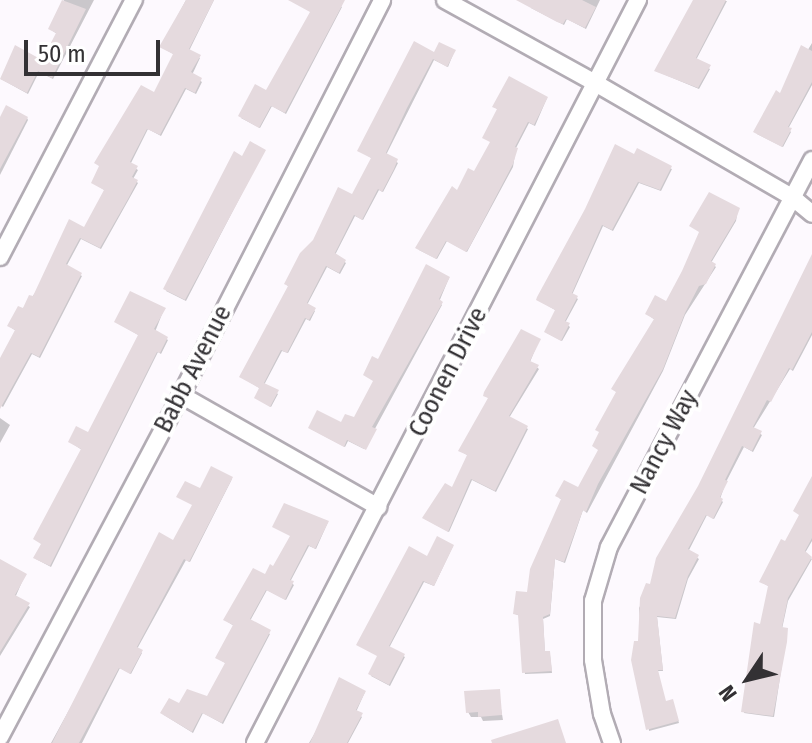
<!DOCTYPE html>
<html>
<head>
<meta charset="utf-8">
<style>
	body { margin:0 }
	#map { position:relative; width:812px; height:743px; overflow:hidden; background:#fdf9fe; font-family:"Fira Sans Condensed",sans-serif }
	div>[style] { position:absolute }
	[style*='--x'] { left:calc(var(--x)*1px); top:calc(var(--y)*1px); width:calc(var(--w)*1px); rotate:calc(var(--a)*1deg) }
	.shadow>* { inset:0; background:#0003 }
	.building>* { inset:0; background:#e5dade }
	.roads { filter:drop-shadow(2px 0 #b2acb4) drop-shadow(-2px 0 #b2acb4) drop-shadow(0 2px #b2acb4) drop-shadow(0 -2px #b2acb4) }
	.minor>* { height:16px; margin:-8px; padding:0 8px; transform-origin:8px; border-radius:8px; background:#fff }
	span { translate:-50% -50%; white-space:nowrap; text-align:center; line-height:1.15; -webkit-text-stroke:8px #fff; paint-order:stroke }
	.street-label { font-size:26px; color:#333134 }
	.north { position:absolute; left:708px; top:639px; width:80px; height:80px; -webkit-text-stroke:6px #fff; paint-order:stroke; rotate:235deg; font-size:22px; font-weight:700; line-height:32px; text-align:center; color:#333134 }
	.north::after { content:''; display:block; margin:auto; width:28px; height:36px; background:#333134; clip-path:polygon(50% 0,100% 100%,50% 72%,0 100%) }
	.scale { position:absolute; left:24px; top:40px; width:136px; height:36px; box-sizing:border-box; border:4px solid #333134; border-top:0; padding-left:10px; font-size:24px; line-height:28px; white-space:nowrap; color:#333134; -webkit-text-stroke:6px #fff; paint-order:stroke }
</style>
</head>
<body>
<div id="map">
	<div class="shadow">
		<div style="clip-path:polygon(64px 0,94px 0,53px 79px,39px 72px,28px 94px,1px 79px,16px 48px,43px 62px,57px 34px,50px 29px)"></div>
		<div style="clip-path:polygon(186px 0,214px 0,189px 51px,200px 58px,192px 75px,202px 82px,196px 94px,186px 89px,161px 136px,148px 129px,130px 165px,138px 170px,133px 179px,138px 183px,101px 249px,81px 239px,66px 267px,82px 276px,40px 358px,32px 354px,3px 407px,0 405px,0 361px,16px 331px,9px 326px,85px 230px,106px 191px,93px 183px,101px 167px,96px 163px,154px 95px,175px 55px,161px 47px)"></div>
		<div style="clip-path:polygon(300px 0,331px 0,342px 7px,286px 114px,272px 106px,260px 128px,241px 118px,267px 93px,312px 13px)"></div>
		<div style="clip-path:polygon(532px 0,600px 0,586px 29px,567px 19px,564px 25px,531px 8px)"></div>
		<div style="clip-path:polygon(697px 0,727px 1px,696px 60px,710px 69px,699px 89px,656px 71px)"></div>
		<div style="clip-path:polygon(812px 43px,812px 85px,788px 129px,791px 132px,783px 147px,757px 134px)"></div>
		<div style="clip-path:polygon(454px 52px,448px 67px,434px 60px,386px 155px,398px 163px,394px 171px,383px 192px,379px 190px,363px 220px,355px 216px,335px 255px,346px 263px,340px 274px,327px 267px,307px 305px,315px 311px,310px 321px,306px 319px,288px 353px,282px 351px,264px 385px,278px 394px,271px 407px,256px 398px,261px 389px,241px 377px,289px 287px,286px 284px,353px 197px,373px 159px,360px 151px,434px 55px)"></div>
		<div style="clip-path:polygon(547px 98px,535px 126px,529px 123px,516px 148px,513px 167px,467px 252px,447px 241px,437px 259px,419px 250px,475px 174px,491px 143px,499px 110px,494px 107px)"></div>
		<div style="clip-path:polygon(27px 118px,28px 120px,0 175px,0 121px)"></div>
		<div style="clip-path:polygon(264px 151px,186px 301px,166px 291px,243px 159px)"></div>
		<div style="clip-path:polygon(635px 156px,672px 169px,661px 191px,639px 183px,613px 231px,603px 226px,572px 295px,578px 299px,565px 323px,570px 327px,562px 341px,547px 333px,557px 311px,538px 300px)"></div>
		<div style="clip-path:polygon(738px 209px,736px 221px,711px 263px,716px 267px,685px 315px,663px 371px,587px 513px,583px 510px,565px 563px,555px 559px,550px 616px,543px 619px,545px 653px,550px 655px,552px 673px,525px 674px,520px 616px,515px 614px,529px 595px,563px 500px,559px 498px,579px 490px,599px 450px,594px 446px,618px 393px,613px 389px,655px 320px,647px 314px,666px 304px)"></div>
		<div style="clip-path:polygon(812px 269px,812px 335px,793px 371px,790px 369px,753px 429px,762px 435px,753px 452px,744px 447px,726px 482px,720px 499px,723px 502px,714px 519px,707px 515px,688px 552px,699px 559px,688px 579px,676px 619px,657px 617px,663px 671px,657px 671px,665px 703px,673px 703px,679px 723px,649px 731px,639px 608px)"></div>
		<div style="clip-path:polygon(449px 278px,439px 302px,442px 305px,364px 449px,348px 441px,345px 447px,311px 429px,355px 419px,375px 381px,379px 362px)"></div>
		<div style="clip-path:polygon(164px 309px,155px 332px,168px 340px,161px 354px,158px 352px,51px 567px,36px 559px,42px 544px,35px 539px,82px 450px,70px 442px,89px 435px,140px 336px,116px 322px)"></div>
		<div style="clip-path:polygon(539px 340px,530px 362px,539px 369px,509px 418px,528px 429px,496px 492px,472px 480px,449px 532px,425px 519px,453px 490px,469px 456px,462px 452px,490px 399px,486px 396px)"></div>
		<div style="clip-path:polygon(0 418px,10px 425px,0 443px)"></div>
		<div style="clip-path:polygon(812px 478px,812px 541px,805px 553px,812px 559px,788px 601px,782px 629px,787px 632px,774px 717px,744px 713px,770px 587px,761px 582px,801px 516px)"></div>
		<div style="clip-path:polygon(232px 479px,190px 562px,186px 560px,137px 649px,142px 653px,131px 674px,120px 668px,82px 743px,51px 743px,126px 606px,174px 542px,200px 491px)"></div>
		<div style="clip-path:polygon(328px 522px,316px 549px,309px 546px,290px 582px,294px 585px,286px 600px,267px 590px,250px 621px,270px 634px,223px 724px,203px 713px,193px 733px,164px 715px,180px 706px,208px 699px,227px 664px,217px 658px,234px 626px,225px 620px,266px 577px)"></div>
		<div style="clip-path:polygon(453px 546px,434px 586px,424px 582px,389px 648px,405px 657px,390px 686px,371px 676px,428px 558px)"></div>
		<div style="clip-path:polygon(0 562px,25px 575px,15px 598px,30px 607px,0 656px)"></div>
		<div style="clip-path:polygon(498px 691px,503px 720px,483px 721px,481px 717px,471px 717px,468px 712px)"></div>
		<div style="clip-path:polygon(365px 692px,356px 712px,362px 717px,348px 743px,309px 743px,332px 704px)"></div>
	</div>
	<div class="building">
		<div style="clip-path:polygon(62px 0,86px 9px,52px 78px,38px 71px,27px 93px,0 79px,15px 45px,42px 60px,56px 33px,48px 29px)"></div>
		<div style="clip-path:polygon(186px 0,214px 0,189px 49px,201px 55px,191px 72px,202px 78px,195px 93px,185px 88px,160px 135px,147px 129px,130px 162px,138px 166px,132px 177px,138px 180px,128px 199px,100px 248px,80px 238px,66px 264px,82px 273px,39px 357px,31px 353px,0 409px,0 358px,15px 330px,7px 326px,18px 306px,23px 308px,29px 295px,33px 296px,69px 219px,84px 227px,104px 190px,91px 183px,99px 166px,94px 163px,141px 85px,154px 92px,173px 54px,159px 47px)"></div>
		<div style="clip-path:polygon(288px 0,345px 0,285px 113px,271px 106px,259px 128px,238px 116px,255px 84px,266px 90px,310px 12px)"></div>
		<div style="clip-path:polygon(516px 0,582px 0,596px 7px,585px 28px,566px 19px,563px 24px,557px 22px)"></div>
		<div style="clip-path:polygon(693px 0,726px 0,696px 58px,711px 65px,698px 88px,654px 71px)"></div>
		<div style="clip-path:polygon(414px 41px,434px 52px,439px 42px,456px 50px,447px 67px,433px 59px,407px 108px,386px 153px,398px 159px,394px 169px,382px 192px,378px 189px,362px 220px,354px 215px,335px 253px,346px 260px,339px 273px,326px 266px,307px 303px,316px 308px,309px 320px,305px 318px,287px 353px,281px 350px,264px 383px,279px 390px,270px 407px,254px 398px,259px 388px,239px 377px,288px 286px,284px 284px,300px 253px,313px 240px,338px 187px,352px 194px,371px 158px,357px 151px)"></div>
		<div style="clip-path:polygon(801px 45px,812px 51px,812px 82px,788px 127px,792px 128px,782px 147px,753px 132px,776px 90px,780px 93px)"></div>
		<div style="clip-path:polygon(509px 76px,548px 97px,534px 125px,528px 122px,515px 147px,518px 148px,513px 164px,470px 246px,466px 252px,446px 241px,436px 259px,415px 248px,452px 186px,457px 190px,468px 168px,474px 171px,490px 142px,482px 138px,497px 109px,492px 107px)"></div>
		<div style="clip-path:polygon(6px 105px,28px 117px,0 169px,0 117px)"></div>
		<div style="clip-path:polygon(250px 141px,266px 150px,185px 300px,163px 289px,234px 151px,242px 156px)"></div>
		<div style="clip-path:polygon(615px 144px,634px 154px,637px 148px,672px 166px,660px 190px,638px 182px,612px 230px,602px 225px,572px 293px,578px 296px,565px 321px,570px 323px,561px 341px,544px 332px,555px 310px,536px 300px,537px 297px,585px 209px)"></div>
		<div style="clip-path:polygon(709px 192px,740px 208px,736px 219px,711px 261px,716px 264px,706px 284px,699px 286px,685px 313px,663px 369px,598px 484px,586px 512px,583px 510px,564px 562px,555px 559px,550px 614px,543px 617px,545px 651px,550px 651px,552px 671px,522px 673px,518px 615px,513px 614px,516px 591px,527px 592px,530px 569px,561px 499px,555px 496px,564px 480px,578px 487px,598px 450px,592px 446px,599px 432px,595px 430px,616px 392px,611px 389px,654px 319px,645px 314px,655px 295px,666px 301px,682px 271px,699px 232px,689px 226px)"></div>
		<div style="clip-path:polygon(812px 254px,812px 332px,792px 370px,789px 368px,771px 402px,767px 400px,753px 427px,762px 431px,752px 451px,742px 446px,725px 480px,728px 481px,720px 497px,723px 499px,713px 519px,706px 515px,688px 549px,699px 555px,688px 576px,675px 618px,657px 616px,663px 670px,658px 670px,666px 701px,673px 699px,679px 721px,646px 730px,631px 660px,634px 641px,638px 641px,640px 598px,646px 583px,650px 584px,656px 558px,698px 486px)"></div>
		<div style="clip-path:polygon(426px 264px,450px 277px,439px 299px,443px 302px,372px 427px,377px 429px,366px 450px,347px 440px,344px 447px,308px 428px,317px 410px,341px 422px,345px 414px,354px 417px,373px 381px,363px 375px,372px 356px,378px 359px)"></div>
		<div style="clip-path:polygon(130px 291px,166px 308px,154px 329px,168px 337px,160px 353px,157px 352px,50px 566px,33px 558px,41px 544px,33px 539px,81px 449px,68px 442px,76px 426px,88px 432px,138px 335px,114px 322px)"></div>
		<div style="clip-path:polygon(521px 329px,541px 339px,530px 361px,539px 365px,509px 416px,528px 426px,495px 491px,471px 479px,448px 532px,422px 518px,445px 483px,452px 487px,467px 455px,458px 451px,488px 398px,483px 396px,484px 392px)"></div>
		<div style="clip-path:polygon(211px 466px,233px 477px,189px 562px,184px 559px,137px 647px,143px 650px,130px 674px,119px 668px,79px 743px,52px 743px,159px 532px,173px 540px,192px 505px,176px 497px,185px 481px,200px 488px)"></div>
		<div style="clip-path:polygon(812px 476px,812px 538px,805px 551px,812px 557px,788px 598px,782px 627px,788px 628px,787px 642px,773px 716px,741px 712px,754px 622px,760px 624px,768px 586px,759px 582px,781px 539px,785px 541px,799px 515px,793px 511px)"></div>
		<div style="clip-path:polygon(284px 503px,329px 521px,315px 549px,308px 545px,290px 580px,294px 581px,285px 600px,266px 590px,250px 619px,271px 630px,222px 723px,202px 713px,192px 732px,160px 713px,169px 698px,179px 703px,187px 689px,207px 696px,225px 663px,215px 658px,233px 625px,223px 620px,253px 568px,265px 574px,270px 564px,273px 566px,290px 536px,272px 527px)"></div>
		<div style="clip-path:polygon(437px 536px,454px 545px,434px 586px,423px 581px,389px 646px,405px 654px,389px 685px,368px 674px,377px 656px,356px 645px,409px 546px,427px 556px)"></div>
		<div style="clip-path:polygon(0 559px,27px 574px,15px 595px,30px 603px,0 652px)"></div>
		<div style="clip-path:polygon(339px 677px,366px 691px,356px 710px,363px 713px,347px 743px,310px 743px)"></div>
		<div style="clip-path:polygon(500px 689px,502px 715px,478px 717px,478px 712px,466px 713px,464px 691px)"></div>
		<div style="clip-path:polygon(558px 719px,566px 743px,492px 743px,491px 740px)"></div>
	</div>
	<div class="roads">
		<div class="minor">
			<div style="--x:445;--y:0;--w:174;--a:28.9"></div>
			<div style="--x:597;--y:84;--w:225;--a:30.1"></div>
			<div style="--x:792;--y:197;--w:26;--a:40"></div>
			<div style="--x:0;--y:257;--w:290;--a:-62.5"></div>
			<div style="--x:181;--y:395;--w:227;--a:29.6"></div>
			<div style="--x:0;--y:737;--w:387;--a:-62.1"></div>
			<div style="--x:181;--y:395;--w:443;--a:-63"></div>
			<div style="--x:255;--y:743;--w:836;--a:-62.73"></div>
			<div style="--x:612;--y:743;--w:31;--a:-109"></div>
			<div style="--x:602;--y:714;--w:55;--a:-99.5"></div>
			<div style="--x:593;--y:660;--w:59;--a:-90"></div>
			<div style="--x:593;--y:601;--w:56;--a:-73.5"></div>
			<div style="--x:609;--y:547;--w:437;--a:-62.3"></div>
		</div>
	</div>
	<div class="street-label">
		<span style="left:193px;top:369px;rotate:-63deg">Babb Avenue</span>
		<span style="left:448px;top:372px;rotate:-63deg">Coonen Drive</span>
		<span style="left:664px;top:442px;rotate:-62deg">Nancy Way</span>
	</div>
	<div class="north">N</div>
	<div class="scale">50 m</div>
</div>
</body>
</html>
